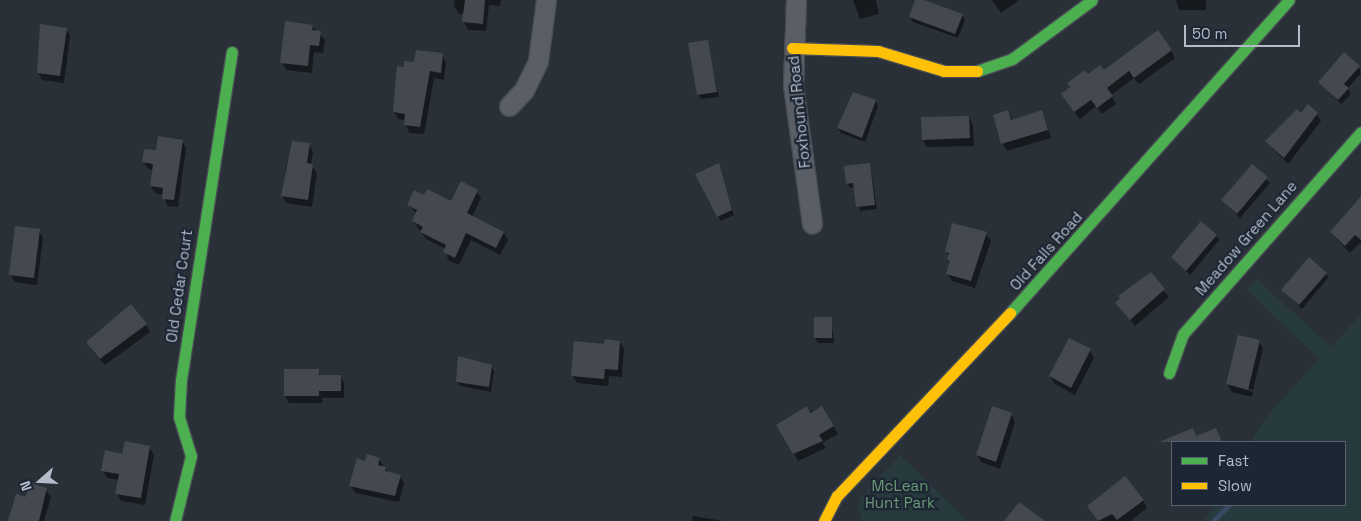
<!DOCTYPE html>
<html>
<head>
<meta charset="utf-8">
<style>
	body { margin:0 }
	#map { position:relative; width:1361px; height:521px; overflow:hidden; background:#2a3038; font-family:"Space Grotesk",sans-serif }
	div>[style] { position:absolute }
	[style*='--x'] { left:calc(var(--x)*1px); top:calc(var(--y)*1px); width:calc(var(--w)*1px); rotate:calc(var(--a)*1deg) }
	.green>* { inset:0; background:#273a3e }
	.shadow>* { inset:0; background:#0007 }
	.stream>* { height:4.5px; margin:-2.25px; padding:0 2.25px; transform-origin:2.25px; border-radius:2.25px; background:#384963 }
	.building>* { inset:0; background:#444950 }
	.roads { filter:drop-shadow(1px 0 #484c53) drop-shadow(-1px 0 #484c53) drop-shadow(0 1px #484c53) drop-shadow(0 -1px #484c53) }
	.street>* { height:19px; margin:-9.5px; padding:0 9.5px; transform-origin:9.5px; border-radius:9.5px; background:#5a5e66 }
	.fast>* { height:11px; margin:-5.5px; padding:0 5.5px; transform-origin:5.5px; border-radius:5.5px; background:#4caf50 }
	.slow>* { height:11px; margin:-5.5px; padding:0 5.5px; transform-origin:5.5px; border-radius:5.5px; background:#ffc107 }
	span { translate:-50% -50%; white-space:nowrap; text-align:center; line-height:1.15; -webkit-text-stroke:4.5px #1d2633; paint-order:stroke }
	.street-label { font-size:15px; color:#b4bcc9 }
	.park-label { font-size:15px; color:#6b9a76 }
	.legend { position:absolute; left:1171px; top:441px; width:175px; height:65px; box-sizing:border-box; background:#1d2633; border:1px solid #59626f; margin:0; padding:6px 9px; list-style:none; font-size:15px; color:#b4bcc9 }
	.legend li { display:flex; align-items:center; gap:10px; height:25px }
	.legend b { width:25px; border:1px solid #59626f }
	.north { position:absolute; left:15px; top:456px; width:50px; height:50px; -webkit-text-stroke:4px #1d2633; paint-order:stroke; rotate:251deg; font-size:14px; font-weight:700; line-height:20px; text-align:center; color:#b4bcc9 }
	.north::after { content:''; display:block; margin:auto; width:18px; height:22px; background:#b4bcc9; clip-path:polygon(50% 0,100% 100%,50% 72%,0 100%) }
	.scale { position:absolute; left:1184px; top:25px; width:116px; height:22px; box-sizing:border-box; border:2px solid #b4bcc9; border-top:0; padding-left:6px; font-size:15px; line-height:18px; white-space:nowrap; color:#b4bcc9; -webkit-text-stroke:4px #1d2633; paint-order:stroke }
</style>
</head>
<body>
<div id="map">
	<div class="green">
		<div style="clip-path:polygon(1257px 279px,1331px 347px,1361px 314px,1361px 521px,1204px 521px,1214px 505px,1345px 505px,1345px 442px,1251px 442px,1264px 420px,1319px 359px,1247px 290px)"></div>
		<div style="clip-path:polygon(900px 455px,967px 521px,863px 521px,858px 508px,860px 498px)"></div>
	</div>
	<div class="shadow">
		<div style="clip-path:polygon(455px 0,501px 0,500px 6px,489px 5px,486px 31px,468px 30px,464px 22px,465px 14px,459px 14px,454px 6px)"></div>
		<div style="clip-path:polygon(853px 0,876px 0,879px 14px,860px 19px)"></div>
		<div style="clip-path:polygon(916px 0,962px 15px,965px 20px,958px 38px,913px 22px,910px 17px)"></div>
		<div style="clip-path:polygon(992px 0,1019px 0,1001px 13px)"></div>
		<div style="clip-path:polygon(1176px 0,1206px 0,1206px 10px,1179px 10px)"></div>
		<div style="clip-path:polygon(41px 25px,66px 29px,70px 36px,64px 83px,42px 80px,38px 73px)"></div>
		<div style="clip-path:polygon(312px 26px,325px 40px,323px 53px,314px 52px,312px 73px,286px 70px,282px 63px)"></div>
		<div style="clip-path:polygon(707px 41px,719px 97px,701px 99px,698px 95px)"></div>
		<div style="clip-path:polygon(1171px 50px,1175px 58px,1139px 84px,1134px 78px,1111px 95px,1116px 104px,1102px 114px,1096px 106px,1080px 119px,1062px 95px,1088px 76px)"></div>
		<div style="clip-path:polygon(1344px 53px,1359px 67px,1361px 73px,1348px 88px,1351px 94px,1341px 104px,1319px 82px)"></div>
		<div style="clip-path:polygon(442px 55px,446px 62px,444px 80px,434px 78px,424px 134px,409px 133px,405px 120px,398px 119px,394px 112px,405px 68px)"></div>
		<div style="clip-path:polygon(875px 101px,878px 106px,865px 142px,841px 133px,838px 128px)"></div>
		<div style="clip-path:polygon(1008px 112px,1012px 120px,1042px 112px,1051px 138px,1007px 151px,1002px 143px)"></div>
		<div style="clip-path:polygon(1317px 114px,1321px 121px,1288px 164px,1267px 142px,1301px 115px)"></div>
		<div style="clip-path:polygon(969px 117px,973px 125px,974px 146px,927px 147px,923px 140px)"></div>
		<div style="clip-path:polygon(182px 141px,186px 148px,178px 207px,167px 206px,164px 195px,155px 193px,151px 186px,153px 170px,148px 169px,144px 162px)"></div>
		<div style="clip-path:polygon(309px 144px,313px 152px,311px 165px,317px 173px,312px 207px,286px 203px,282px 195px,287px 162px,291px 162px)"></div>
		<div style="clip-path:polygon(718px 165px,734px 215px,721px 221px,697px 175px)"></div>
		<div style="clip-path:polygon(870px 165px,877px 209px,860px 211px,855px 187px,850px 188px,847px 183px)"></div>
		<div style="clip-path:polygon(1252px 165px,1270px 183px,1240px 218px,1222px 200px)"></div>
		<div style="clip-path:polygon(477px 191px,481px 198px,472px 217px,503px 232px,508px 240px,500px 255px,471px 240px,459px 265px,448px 260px,446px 249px,426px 239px,413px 221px,417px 214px,409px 205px,425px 197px,452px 203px)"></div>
		<div style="clip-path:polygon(1361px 208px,1361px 242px,1350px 253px,1331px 233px)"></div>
		<div style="clip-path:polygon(39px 231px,43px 238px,37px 285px,15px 282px,10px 274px)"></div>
		<div style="clip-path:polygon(986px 234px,991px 241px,975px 288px,952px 281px,948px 274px,951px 262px,946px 251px)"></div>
		<div style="clip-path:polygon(1216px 235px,1219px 240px,1190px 275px,1172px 257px)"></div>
		<div style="clip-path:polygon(1326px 273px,1328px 278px,1302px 309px,1283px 290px)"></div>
		<div style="clip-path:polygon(1151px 274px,1169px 297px,1135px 326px,1117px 303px,1121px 299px,1120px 296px)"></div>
		<div style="clip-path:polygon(831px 318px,834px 343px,818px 343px,815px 338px)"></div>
		<div style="clip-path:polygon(146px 324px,150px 332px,105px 365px,92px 350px)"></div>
		<div style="clip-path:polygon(1259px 341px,1263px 349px,1253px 390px,1231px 384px,1253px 392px,1252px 397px,1232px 392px,1227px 384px)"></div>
		<div style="clip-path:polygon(620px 342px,624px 349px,622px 377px,609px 376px,608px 386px,577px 383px,572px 375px,606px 345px)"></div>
		<div style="clip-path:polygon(1090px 350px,1094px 358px,1075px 395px,1055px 384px,1050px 376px)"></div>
		<div style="clip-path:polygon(459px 358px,491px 366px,494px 371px,491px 392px,460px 386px,457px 382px)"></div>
		<div style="clip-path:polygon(318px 370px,321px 376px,340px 376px,344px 383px,344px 398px,322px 398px,322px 403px,289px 403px,285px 396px)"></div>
		<div style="clip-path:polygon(822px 407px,838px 434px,822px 443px,826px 448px,798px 461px,777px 425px)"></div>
		<div style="clip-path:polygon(1011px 414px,1015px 422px,1000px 469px,981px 462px,977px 455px)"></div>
		<div style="clip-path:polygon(149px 447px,154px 455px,145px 505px,121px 501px,117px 493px,119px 480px,107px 478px,102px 470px,123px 455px)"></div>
		<div style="clip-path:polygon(379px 459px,388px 473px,400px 476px,404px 484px,399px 502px,355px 493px,351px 485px,366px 463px)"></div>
		<div style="clip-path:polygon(46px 490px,51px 497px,44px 521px,9px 521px,26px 499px)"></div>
		<div style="clip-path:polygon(1143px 500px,1147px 508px,1130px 521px,1098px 521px,1088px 506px)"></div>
		<div style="clip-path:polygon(693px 516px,723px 521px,692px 521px)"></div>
	</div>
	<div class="stream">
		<div style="--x:1213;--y:521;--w:23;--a:-45"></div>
	</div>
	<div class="building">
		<div style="clip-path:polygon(465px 0,485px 0,483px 24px,462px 22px)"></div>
		<div style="clip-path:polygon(915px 0,924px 0,963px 14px,955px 34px,909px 17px)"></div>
		<div style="clip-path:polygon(285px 21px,313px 25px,312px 30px,321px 31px,319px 46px,310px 45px,308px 66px,280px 63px)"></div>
		<div style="clip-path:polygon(40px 24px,67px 28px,60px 76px,37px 73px)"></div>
		<div style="clip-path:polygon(1158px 30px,1172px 50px,1134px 78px,1129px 71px,1107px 88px,1113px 96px,1097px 108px,1091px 100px,1074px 112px,1061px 94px,1070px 87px,1067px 83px,1085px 70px,1088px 74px,1100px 65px,1104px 70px)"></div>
		<div style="clip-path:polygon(708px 40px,717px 92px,697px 95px,688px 43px)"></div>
		<div style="clip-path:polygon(416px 50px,443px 53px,441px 73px,430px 71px,420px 127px,404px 125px,405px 114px,393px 112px,397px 66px,404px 67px,404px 61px,414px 62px)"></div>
		<div style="clip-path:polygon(1344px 52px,1360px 66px,1344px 84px,1349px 88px,1338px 100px,1318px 82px)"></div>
		<div style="clip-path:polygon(853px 92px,876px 100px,862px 138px,837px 128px)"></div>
		<div style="clip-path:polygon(1308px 104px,1318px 113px,1284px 158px,1265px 141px,1297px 109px,1301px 113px)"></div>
		<div style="clip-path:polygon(1008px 110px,1011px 120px,1042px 110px,1048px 130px,1001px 144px,993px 115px)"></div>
		<div style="clip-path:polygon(969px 116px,970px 138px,922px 140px,921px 117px)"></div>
		<div style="clip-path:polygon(158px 136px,183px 140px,174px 200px,162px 199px,163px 188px,150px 186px,153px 164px,142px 162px,144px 149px,156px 150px)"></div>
		<div style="clip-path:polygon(292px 141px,310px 143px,307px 163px,313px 164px,308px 200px,281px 196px)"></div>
		<div style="clip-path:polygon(719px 163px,732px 210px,717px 217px,695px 174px)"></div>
		<div style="clip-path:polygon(870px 163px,875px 205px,856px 207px,853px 183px,846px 184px,844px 166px)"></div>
		<div style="clip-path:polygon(1252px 164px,1268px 177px,1237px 214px,1221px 200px)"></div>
		<div style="clip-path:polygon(461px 181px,478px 190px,467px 213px,504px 232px,496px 248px,466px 233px,455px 258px,443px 252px,446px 245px,420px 232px,423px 227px,412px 221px,417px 210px,407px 205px,414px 190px,424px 195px,427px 189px,451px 201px)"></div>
		<div style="clip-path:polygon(1361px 196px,1361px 240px,1355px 235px,1345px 246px,1330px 232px)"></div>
		<div style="clip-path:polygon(1201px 221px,1217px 235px,1186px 271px,1171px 257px)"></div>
		<div style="clip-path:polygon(952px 223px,987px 232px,971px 281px,946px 274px,950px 260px,947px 259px,949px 253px,945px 252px)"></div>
		<div style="clip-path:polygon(15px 226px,40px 229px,34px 278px,9px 275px)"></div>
		<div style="clip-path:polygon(1309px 257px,1327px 273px,1299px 305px,1281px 290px)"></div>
		<div style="clip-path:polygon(1151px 272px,1165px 289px,1130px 320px,1115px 303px,1120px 298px,1118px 296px)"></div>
		<div style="clip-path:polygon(131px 304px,147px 324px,100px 359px,86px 342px)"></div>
		<div style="clip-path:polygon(814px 317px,832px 317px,832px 338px,814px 338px)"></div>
		<div style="clip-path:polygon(1238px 335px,1260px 340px,1248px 390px,1226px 384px)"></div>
		<div style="clip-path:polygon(1069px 338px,1091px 349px,1071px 388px,1049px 376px)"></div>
		<div style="clip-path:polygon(605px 339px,620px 341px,618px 370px,605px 369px,604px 379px,571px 376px,574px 341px,604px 344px)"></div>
		<div style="clip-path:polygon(458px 356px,492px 365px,489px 387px,456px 382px)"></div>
		<div style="clip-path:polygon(284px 369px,319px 369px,319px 375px,341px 375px,341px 391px,319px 391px,319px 396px,284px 396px)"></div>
		<div style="clip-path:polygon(807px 406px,810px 413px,822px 406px,834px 426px,819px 435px,823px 441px,793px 454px,776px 425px)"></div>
		<div style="clip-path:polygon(992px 406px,1012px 413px,996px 462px,976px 455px)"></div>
		<div style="clip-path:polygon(1193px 428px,1196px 436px,1216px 428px,1222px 442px,1159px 442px)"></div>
		<div style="clip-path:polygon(125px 441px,150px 446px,141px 498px,115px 494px,119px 474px,101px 471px,105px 450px,122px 454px)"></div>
		<div style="clip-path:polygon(367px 454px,380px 458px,378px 465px,386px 467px,385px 471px,401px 475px,395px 496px,349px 486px,357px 458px,365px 461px)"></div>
		<div style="clip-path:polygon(1125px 476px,1144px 500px,1117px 520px,1112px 514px,1098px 521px,1087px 506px)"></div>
		<div style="clip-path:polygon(30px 483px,47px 488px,39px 521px,8px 521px,16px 494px,25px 497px)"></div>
		<div style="clip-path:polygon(1019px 502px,1045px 521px,1004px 521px)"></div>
	</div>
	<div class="roads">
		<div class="street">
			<div style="--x:796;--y:0;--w:85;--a:92"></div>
			<div style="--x:793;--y:85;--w:140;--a:82.2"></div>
			<div style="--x:509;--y:106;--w:22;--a:-47"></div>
			<div style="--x:524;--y:90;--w:32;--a:-64"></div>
			<div style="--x:538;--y:61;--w:62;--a:-82.5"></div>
		</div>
		<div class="fast">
			<div style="--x:977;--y:71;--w:37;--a:-19"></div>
			<div style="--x:1012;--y:59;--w:99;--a:-36.4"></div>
			<div style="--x:1010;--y:313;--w:419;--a:-48.3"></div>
			<div style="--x:1169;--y:373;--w:41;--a:-70.3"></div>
			<div style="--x:1183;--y:334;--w:269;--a:-48.6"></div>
			<div style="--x:175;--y:521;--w:67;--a:-76.2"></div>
			<div style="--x:191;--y:456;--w:41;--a:-107.1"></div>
			<div style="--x:179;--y:417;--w:37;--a:-87"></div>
			<div style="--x:181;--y:380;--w:332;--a:-81.2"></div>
		</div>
		<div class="slow">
			<div style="--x:792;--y:48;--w:86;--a:2"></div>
			<div style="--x:878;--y:51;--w:69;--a:16.9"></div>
			<div style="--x:944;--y:71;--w:33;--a:0"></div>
			<div style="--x:824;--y:521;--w:28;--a:-63"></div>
			<div style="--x:837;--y:496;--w:252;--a:-46.6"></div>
		</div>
	</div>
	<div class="street-label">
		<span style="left:799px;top:112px;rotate:-96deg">Foxhound Road</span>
		<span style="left:1246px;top:238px;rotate:-49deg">Meadow Green Lane</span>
		<span style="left:1046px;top:251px;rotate:-48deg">Old Falls Road</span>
		<span style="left:179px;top:286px;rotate:-82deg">Old Cedar Court</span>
	</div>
	<div class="park-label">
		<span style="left:900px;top:494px">McLean<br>Hunt Park</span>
	</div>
	<ul class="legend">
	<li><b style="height:6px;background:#4caf50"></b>Fast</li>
	<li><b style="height:6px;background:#ffc107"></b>Slow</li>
	</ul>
	<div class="north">N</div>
	<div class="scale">50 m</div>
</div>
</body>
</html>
